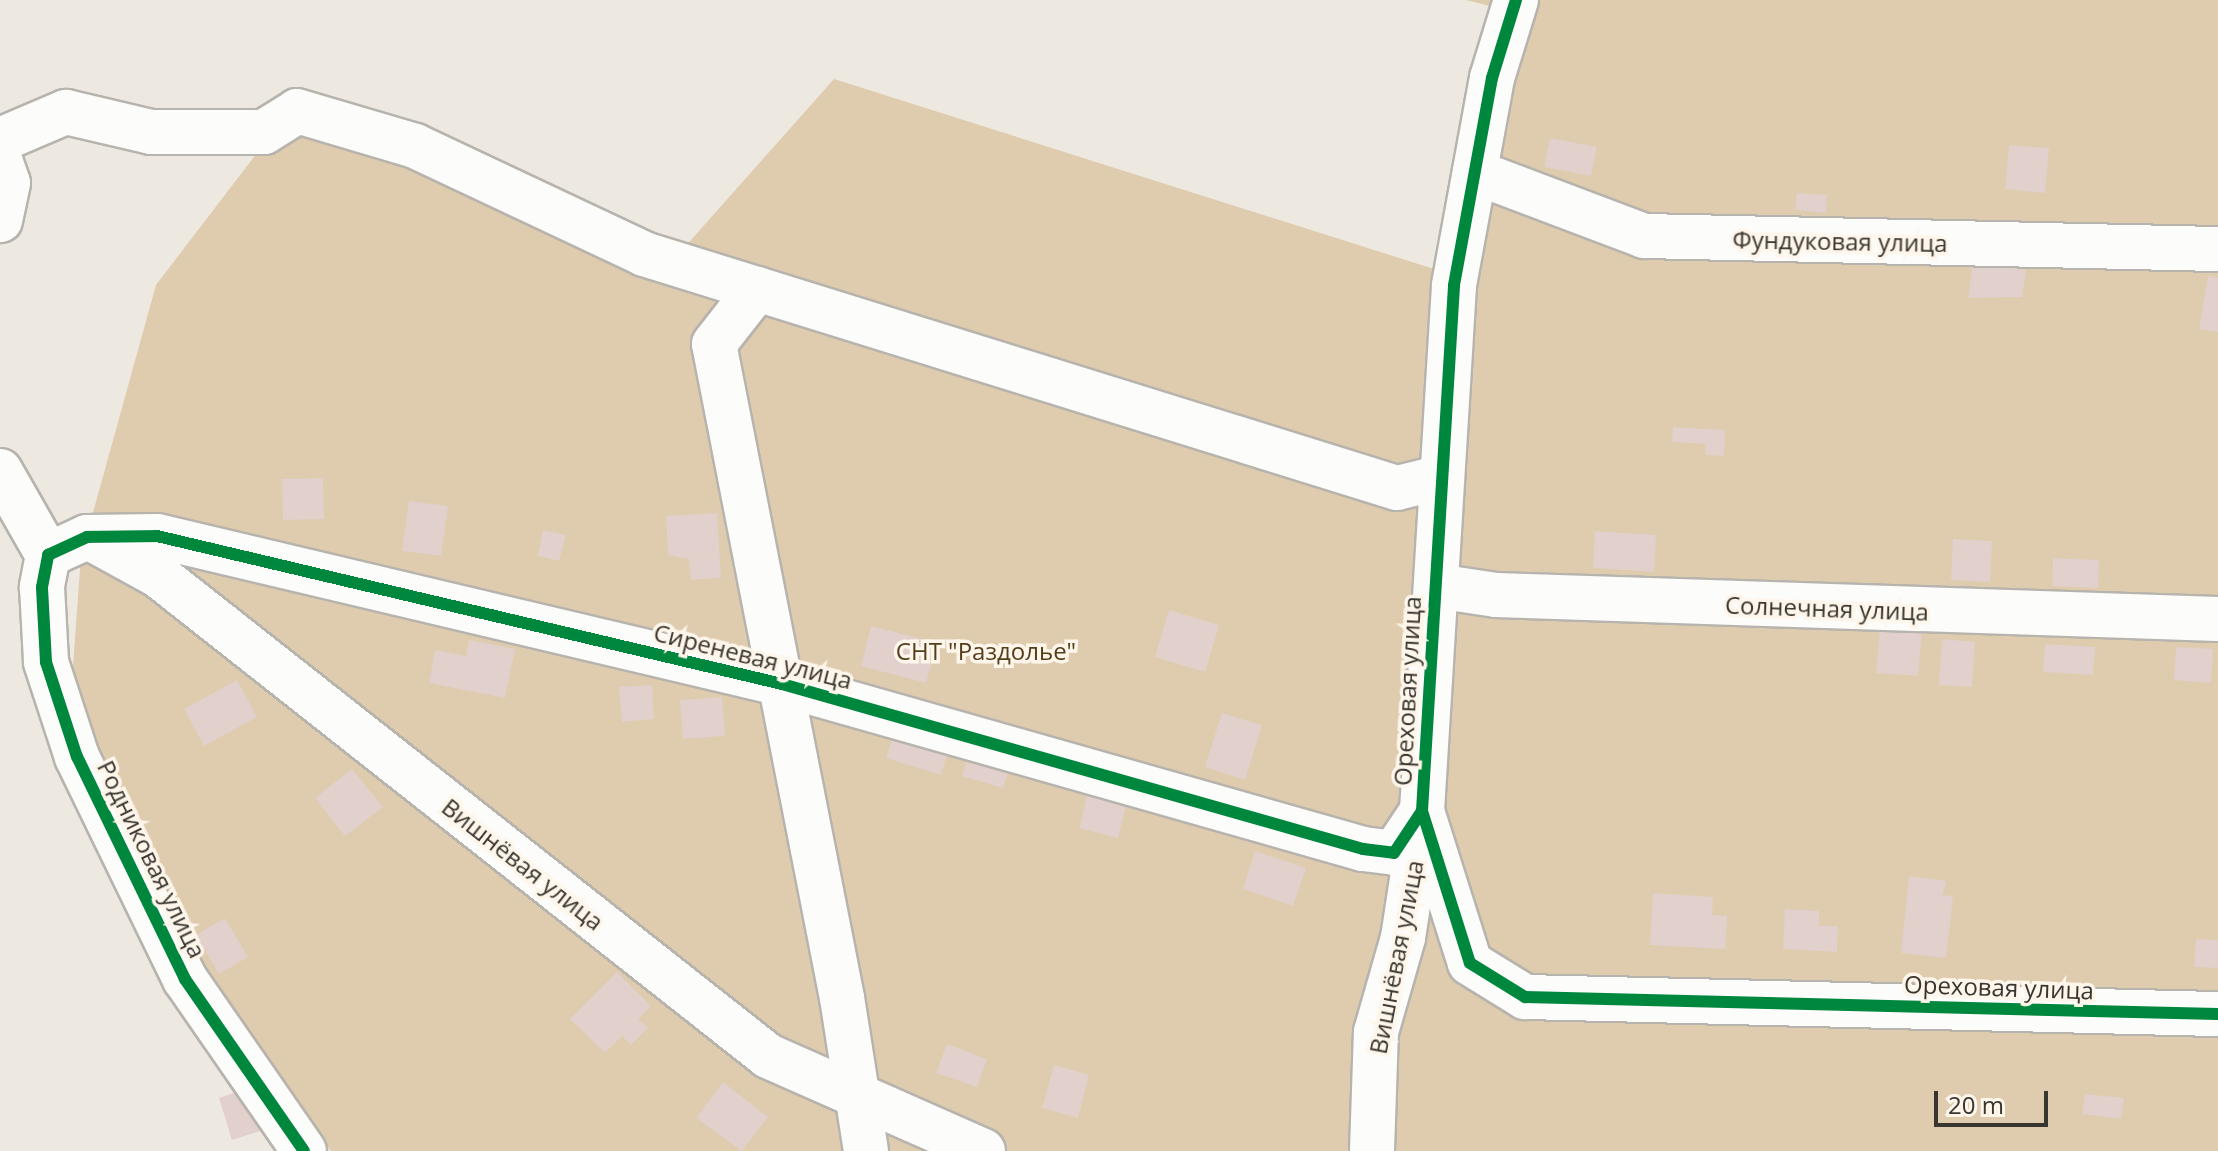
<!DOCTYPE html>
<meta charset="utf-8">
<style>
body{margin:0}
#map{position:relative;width:2218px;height:1151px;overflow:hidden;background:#ede8e0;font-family:"Open Sans",sans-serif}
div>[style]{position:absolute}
.green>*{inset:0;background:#dfcbae}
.building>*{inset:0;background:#e1d0cb}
.roads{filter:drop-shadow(2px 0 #b7b3ad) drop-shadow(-2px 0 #b7b3ad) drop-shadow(0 2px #b7b3ad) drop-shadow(0 -2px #b7b3ad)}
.minor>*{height:44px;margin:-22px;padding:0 22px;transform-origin:22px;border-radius:22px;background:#fcfcfa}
.cycleway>*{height:12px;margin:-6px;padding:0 6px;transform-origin:6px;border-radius:6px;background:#00873e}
span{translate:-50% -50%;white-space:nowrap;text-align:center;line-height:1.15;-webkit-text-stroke:7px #fef6eb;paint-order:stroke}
.street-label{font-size:24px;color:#393631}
.park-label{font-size:24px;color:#543e1b}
.scale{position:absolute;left:1934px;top:1091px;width:114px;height:36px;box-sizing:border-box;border:4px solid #393631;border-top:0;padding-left:10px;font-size:24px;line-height:28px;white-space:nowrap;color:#393631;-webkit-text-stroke:6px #fef6eb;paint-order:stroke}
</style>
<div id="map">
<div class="green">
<div style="clip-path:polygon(1466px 0,2218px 0,2218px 1151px,331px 1151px,206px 976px,110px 781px,72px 680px,81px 556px,156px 285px,296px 102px,683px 249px,834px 79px,1434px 269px,1494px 7px)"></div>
</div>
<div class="building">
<div style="clip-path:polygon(1550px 138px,1597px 147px,1591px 176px,1544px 167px)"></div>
<div style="clip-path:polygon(2009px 145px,2049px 148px,2045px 193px,2005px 189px)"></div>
<div style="clip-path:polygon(1797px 193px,1827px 195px,1826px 213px,1795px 210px)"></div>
<div style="clip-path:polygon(1973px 262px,2026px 270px,2022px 297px,1968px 298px)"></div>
<div style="clip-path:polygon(2208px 276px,2218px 278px,2218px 332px,2199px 329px)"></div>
<div style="clip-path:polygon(1673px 427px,1725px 430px,1724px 456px,1705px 455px,1706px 444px,1672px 442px)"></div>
<div style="clip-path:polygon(323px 478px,324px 519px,283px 520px,282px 479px)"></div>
<div style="clip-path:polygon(409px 501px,448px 506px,441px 556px,402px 551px)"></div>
<div style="clip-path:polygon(717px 513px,721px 578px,691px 580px,689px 559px,668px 555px,666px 516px)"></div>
<div style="clip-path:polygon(543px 530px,566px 535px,559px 561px,538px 556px)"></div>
<div style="clip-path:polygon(1595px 531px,1656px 535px,1654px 572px,1593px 568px)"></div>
<div style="clip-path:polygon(1953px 539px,1992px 541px,1990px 582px,1951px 580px)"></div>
<div style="clip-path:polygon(2053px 558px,2099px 560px,2098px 588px,2052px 586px)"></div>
<div style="clip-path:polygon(1169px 610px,1219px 625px,1205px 672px,1155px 657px)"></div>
<div style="clip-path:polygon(871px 626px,937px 643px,926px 683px,861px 666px)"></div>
<div style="clip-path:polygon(1880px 628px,1922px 632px,1918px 676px,1876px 673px)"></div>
<div style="clip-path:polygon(1942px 639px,1975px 642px,1972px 687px,1939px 685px)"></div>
<div style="clip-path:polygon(469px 640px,515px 649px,505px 698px,429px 683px,435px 650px,466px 656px)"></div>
<div style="clip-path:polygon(2045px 644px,2095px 647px,2093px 675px,2043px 672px)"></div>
<div style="clip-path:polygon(2176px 647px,2213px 649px,2211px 683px,2174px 680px)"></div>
<div style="clip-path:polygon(237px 680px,257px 717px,204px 746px,184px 709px)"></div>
<div style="clip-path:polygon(652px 685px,654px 719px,622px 722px,619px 687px)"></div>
<div style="clip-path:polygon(722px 697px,725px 736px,683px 739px,680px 700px)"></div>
<div style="clip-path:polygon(1222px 713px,1262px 725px,1245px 780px,1205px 767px)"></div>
<div style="clip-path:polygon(895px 728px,950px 744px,941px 775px,886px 758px)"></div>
<div style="clip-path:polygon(969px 753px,1010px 766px,1003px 788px,962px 776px)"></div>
<div style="clip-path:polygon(352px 769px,383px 807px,345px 836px,315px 798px)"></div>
<div style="clip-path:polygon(1087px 796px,1126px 806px,1118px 838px,1079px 828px)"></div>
<div style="clip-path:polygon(1255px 851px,1306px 868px,1293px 906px,1243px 889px)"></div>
<div style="clip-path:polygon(1909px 876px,1947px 881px,1942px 895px,1953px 896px,1946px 958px,1901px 953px)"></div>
<div style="clip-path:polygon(1653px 893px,1713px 897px,1712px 915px,1727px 916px,1725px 949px,1650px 945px)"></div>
<div style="clip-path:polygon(1785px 909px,1819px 911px,1819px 926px,1838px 926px,1837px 952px,1783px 949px)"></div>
<div style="clip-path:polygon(225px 918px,248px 957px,219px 974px,196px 935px)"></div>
<div style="clip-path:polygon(2196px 939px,2218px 940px,2218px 968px,2194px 967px)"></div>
<div style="clip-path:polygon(617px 972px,651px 1006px,638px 1019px,648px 1028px,631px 1045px,622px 1036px,605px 1053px,570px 1019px)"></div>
<div style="clip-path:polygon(947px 1044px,987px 1059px,977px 1087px,936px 1073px)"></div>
<div style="clip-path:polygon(1054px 1065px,1089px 1075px,1078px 1118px,1042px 1108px)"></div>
<div style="clip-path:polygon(723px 1082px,768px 1117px,742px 1151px,696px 1118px)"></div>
<div style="clip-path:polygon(249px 1088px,263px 1130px,232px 1140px,219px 1098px)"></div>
<div style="clip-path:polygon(2085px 1094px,2124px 1098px,2121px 1119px,2082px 1114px)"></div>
</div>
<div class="roads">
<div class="minor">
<div style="left:1516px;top:0;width:82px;rotate:107.1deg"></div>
<div style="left:1492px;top:78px;width:211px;rotate:100.4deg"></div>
<div style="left:1454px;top:286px;width:526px;rotate:93.49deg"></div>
<div style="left:1422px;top:811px;width:159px;rotate:72.5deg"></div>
<div style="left:1470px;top:963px;width:65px;rotate:31.7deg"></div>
<div style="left:1525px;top:997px;width:693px;rotate:1.41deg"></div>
<div style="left:0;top:140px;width:72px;rotate:-23deg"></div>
<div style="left:66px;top:112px;width:87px;rotate:13.2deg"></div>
<div style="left:151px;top:132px;width:113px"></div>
<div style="left:264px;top:132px;width:39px;rotate:-32deg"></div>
<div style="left:297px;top:111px;width:123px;rotate:16.5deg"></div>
<div style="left:415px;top:146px;width:253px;rotate:25.2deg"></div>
<div style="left:644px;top:254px;width:118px;rotate:17.2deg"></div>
<div style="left:0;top:160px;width:24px;rotate:71deg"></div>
<div style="left:8px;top:183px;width:38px;rotate:102deg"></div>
<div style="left:1475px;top:172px;width:181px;rotate:20.7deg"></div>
<div style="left:1644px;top:236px;width:574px;rotate:1.3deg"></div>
<div style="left:0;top:471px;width:97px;rotate:60.3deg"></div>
<div style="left:90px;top:538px;width:79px;rotate:28.8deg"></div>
<div style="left:159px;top:576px;width:775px;rotate:38.24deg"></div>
<div style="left:768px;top:1056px;width:235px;rotate:23.8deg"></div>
<div style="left:48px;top:555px;width:43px;rotate:-24.8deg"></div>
<div style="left:87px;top:537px;width:70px;rotate:-0.8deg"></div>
<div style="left:157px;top:536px;width:642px;rotate:13.32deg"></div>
<div style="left:782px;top:684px;width:604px;rotate:15.85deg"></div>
<div style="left:1363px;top:849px;width:31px;rotate:7deg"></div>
<div style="left:1394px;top:853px;width:50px;rotate:-56.3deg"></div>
<div style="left:48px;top:555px;width:33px;rotate:101deg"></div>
<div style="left:42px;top:587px;width:75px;rotate:86.9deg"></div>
<div style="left:46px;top:662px;width:100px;rotate:71.9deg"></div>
<div style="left:77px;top:757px;width:247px;rotate:64.1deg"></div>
<div style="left:185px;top:979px;width:209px;rotate:55.3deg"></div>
<div style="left:1436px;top:586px;width:61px;rotate:8.5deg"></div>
<div style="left:1496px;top:595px;width:722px;rotate:1.9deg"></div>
<div style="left:866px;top:1151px;width:155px;rotate:-98.9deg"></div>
<div style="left:842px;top:998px;width:666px;rotate:-101.07deg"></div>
<div style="left:714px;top:344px;width:70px;rotate:-52deg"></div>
<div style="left:757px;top:289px;width:670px;rotate:17.27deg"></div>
<div style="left:1397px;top:488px;width:46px;rotate:-13.7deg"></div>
<div style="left:1372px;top:1151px;width:119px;rotate:-88.1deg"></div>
<div style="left:1376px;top:1032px;width:98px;rotate:-74deg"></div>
<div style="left:1403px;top:938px;width:118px;rotate:-81.3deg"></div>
</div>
</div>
<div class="cycleway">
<div style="left:1516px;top:0;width:82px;rotate:107.1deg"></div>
<div style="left:1492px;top:78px;width:211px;rotate:100.4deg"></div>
<div style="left:1454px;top:286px;width:526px;rotate:93.49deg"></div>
<div style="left:1422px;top:811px;width:159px;rotate:72.5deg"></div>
<div style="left:1470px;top:963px;width:65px;rotate:31.7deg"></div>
<div style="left:1525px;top:997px;width:693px;rotate:1.41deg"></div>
<div style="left:304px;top:1151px;width:209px;rotate:-124.7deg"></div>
<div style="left:185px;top:979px;width:247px;rotate:-115.9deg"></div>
<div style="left:77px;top:757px;width:100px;rotate:-108.1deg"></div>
<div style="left:46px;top:662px;width:75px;rotate:-93.1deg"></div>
<div style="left:42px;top:587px;width:33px;rotate:-79deg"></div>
<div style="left:48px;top:555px;width:43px;rotate:-24.8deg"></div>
<div style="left:87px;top:537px;width:70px;rotate:-0.8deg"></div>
<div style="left:157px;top:536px;width:642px;rotate:13.32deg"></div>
<div style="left:782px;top:684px;width:604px;rotate:15.85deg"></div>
<div style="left:1363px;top:849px;width:31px;rotate:7deg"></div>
<div style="left:1394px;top:853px;width:50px;rotate:-56.3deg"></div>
</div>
<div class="street-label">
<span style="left:1840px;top:241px;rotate:1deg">Фундуковая улица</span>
<span style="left:1827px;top:608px;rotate:2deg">Солнечная улица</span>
<span style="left:753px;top:656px;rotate:14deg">Сиреневая улица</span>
<span style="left:1407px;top:691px;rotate:-87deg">Ореховая улица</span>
<span style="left:152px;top:859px;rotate:64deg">Родниковая улица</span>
<span style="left:523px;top:864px;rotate:38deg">Вишнёвая улица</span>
<span style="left:1396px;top:957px;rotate:-79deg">Вишнёвая улица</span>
<span style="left:1999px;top:987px;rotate:2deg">Ореховая улица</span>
</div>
<div class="park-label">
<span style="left:986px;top:651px">СНТ "Раздолье"</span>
</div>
<div class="scale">20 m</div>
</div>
